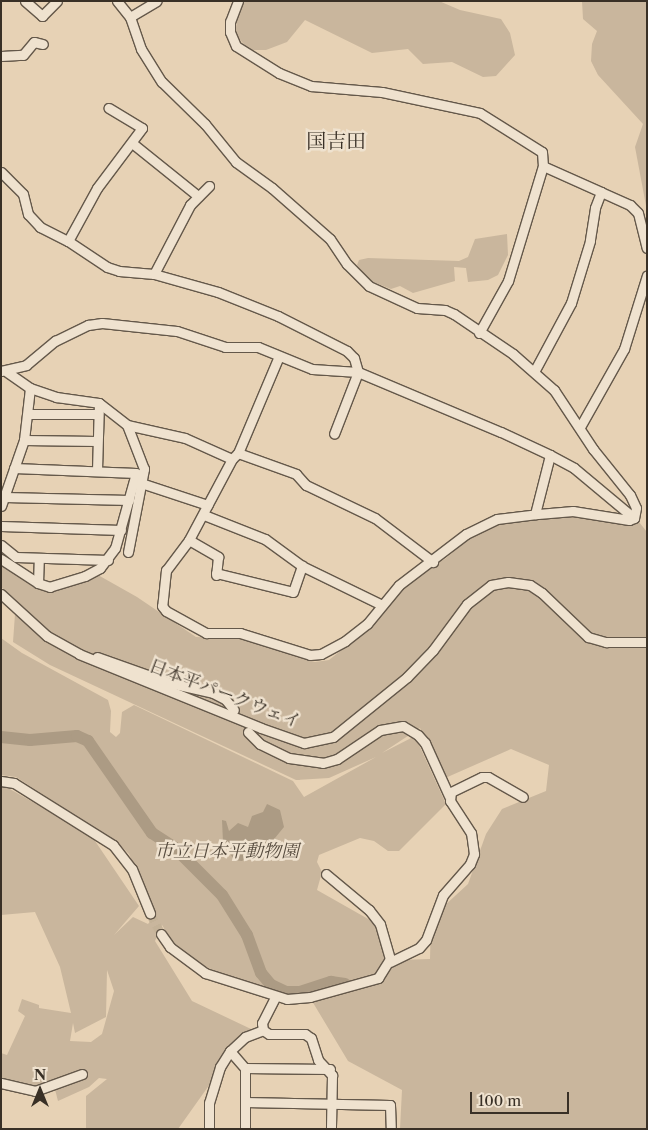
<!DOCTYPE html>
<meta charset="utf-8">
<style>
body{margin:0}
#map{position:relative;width:648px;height:1130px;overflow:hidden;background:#e7d2b5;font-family:"Libre Caslon Text","Noto Serif JP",serif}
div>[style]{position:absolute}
.green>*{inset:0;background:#c9b69d}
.water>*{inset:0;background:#ac9b84}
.river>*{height:12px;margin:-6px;padding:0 6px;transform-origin:6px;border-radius:6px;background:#ac9b84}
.minor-tunnel>*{height:9px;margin-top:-4.5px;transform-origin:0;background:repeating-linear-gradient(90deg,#c4b298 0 9px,transparent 0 13.5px)}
.roads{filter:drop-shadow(1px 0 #64584a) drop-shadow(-1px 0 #64584a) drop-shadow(0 1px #64584a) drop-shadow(0 -1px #64584a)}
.minor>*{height:9px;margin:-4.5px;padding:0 4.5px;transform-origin:4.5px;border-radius:4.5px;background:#efe2cf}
span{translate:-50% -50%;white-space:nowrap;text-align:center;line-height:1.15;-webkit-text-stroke:5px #efe2cf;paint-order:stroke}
.street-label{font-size:18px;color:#393026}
.park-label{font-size:18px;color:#564b3e;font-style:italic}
.quarter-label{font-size:20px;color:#393026}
.frame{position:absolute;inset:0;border:2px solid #393026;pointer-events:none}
.north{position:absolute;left:15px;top:1065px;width:50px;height:50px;-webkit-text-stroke:4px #efe2cf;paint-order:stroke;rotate:0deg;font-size:14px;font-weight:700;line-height:20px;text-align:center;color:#393026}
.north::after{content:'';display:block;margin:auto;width:18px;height:22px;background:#393026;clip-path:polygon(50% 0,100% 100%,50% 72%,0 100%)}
.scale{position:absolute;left:470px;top:1092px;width:99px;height:22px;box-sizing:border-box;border:2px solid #393026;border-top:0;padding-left:6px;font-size:15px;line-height:18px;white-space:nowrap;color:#393026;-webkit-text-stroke:4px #efe2cf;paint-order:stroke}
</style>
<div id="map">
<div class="green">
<div style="clip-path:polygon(244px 1px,439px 1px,460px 10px,501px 19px,510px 33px,515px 55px,496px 76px,483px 77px,452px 62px,423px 64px,408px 49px,372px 53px,305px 20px,287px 42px,266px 50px,249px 50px,235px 34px,238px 14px)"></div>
<div style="clip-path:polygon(582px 1px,647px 1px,647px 211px,635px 147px,643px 124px,598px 75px,591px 61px,592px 44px,597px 31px,583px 19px)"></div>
<div style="clip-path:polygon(507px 234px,508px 255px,498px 275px,488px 280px,468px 282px,466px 268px,454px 267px,455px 281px,413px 293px,400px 286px,391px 289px,368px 280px,357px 265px,359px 260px,368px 258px,459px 261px,468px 257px,475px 239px)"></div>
<div style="clip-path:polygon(evenodd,567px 514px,629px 524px,639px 522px,647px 532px,647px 1129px,400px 1129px,402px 1090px,348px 1061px,312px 1001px,382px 981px,398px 960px,430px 959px,431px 918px,468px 884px,486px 834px,502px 809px,546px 791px,549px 765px,511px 749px,443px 779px,420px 728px,382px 753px,415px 736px,446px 804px,399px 851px,388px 851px,374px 841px,360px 838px,319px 855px,317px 862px,322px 872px,317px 890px,377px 924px,388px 957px,374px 976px,291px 996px,226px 977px,203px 965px,175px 946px,162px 925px,155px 941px,192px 1001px,251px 1029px,226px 1050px,216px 1065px,210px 1084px,178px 1129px,86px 1129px,86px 1096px,107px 1079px,99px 1078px,89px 1087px,58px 1101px,53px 1082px,37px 1087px,1px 1079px,1px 1053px,7px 1055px,25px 1016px,18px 1011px,22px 999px,39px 1005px,39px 1008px,71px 1013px,60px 967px,35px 912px,1px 915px,1px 784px,91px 835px,139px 906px,114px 935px,133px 917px,148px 924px,156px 914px,129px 854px,119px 844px,16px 777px,1px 775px,1px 638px,22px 653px,108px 700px,111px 711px,110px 732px,116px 737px,120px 733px,122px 712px,134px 705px,293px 781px,304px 797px,376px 757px,329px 778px,296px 780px,50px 665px,13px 642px,16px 600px,1px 587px,1px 562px,48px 591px,98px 575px,137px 597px,196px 637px,241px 639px,315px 662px,329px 660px,358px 637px,416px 575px,445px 559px,472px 536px,499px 521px,567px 514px,107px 970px,114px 991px,102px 1034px,91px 1042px,70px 1041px,73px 1023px,75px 1033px,106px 1017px,107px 970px)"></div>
</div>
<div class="water">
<div style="clip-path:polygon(267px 804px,280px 810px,284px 827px,275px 838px,242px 861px,234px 860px,223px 842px,222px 820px,226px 821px,229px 831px,238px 823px,248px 827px,252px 816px,263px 812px)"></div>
</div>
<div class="river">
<div style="left:1px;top:737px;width:29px;rotate:6deg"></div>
<div style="left:30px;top:740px;width:47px;rotate:-4.9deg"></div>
<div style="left:77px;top:736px;width:12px;rotate:24deg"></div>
<div style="left:88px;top:741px;width:112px;rotate:55.2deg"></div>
<div style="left:152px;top:833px;width:27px;rotate:33deg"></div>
<div style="left:175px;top:848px;width:66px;rotate:45deg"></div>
<div style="left:222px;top:895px;width:47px;rotate:58deg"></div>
<div style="left:247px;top:935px;width:40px;rotate:69.8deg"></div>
<div style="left:261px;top:973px;width:16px;rotate:50deg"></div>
<div style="left:271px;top:985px;width:17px;rotate:25deg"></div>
<div style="left:286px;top:992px;width:14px"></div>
<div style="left:300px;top:992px;width:33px;rotate:-18deg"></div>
<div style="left:331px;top:982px;width:14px;rotate:8deg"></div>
</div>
<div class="minor-tunnel">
<div style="left:150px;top:913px;width:24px;rotate:62deg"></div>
</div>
<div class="roads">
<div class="minor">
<div style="left:25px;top:1px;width:23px;rotate:41deg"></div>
<div style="left:42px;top:16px;width:21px;rotate:-45deg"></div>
<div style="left:117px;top:1px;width:21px;rotate:51deg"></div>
<div style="left:130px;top:17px;width:34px;rotate:71deg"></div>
<div style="left:141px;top:49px;width:39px;rotate:58deg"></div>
<div style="left:162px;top:82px;width:60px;rotate:44.3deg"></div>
<div style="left:205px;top:124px;width:49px;rotate:50.8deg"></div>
<div style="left:236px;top:162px;width:44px;rotate:35.8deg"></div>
<div style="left:272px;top:188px;width:77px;rotate:41.3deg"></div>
<div style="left:330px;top:239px;width:30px;rotate:56deg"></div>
<div style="left:347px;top:264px;width:31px;rotate:45deg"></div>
<div style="left:369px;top:286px;width:53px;rotate:24.6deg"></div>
<div style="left:417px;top:308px;width:28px;rotate:4deg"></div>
<div style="left:445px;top:310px;width:10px;rotate:24deg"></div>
<div style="left:454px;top:314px;width:71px;rotate:34.1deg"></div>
<div style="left:513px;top:354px;width:55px;rotate:41.3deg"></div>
<div style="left:554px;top:390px;width:71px;rotate:56.5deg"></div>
<div style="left:593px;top:449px;width:59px;rotate:51.2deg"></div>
<div style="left:630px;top:495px;width:14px;rotate:65deg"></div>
<div style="left:636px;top:508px;width:10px;rotate:101deg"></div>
<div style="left:238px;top:1px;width:22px;rotate:111deg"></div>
<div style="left:230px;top:22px;width:10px;rotate:90deg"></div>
<div style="left:230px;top:32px;width:15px;rotate:67deg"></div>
<div style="left:236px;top:46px;width:51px;rotate:32.1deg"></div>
<div style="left:279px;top:73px;width:35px;rotate:22deg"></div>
<div style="left:311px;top:86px;width:71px;rotate:4.8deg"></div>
<div style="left:382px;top:92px;width:100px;rotate:12.1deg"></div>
<div style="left:480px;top:113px;width:73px;rotate:32.2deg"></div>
<div style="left:542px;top:152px;width:14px;rotate:86deg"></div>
<div style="left:543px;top:166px;width:64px;rotate:24.1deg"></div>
<div style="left:601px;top:192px;width:17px;rotate:111deg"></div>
<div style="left:595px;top:208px;width:33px;rotate:99deg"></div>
<div style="left:590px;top:241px;width:65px;rotate:107deg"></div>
<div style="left:571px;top:303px;width:78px;rotate:118.2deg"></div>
<div style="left:130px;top:17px;width:31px;rotate:-31deg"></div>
<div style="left:1px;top:56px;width:22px;rotate:-3deg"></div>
<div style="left:23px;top:55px;width:17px;rotate:-50deg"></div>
<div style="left:34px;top:42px;width:9px;rotate:13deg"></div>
<div style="left:132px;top:143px;width:85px;rotate:38.8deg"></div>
<div style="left:1px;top:172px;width:31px;rotate:45deg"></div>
<div style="left:23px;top:194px;width:21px;rotate:76deg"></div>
<div style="left:28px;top:214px;width:18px;rotate:47deg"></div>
<div style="left:40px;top:227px;width:31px;rotate:27deg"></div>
<div style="left:68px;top:241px;width:47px;rotate:33.7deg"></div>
<div style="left:107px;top:267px;width:13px;rotate:18deg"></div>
<div style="left:119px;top:271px;width:35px;rotate:5deg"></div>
<div style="left:154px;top:274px;width:66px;rotate:15.7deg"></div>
<div style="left:218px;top:292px;width:65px;rotate:21.8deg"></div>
<div style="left:278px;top:316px;width:77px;rotate:26.9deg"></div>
<div style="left:347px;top:351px;width:10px;rotate:45deg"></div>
<div style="left:354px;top:358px;width:15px;rotate:74deg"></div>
<div style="left:358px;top:372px;width:66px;rotate:111.2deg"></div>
<div style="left:601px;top:192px;width:32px;rotate:24deg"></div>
<div style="left:630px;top:205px;width:11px;rotate:45deg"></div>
<div style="left:638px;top:213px;width:36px;rotate:76deg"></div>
<div style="left:68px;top:241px;width:60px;rotate:-61.3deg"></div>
<div style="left:97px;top:188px;width:75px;rotate:-53.1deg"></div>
<div style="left:142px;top:128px;width:39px;rotate:-149deg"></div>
<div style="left:154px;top:274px;width:78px;rotate:-62.4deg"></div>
<div style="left:190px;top:205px;width:27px;rotate:-45deg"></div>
<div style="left:479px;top:333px;width:60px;rotate:-60.9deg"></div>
<div style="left:508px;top:281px;width:120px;rotate:-73.1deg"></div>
<div style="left:279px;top:356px;width:105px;rotate:112.9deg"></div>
<div style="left:238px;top:453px;width:8px;rotate:135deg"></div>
<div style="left:232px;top:459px;width:92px;rotate:118deg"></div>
<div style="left:189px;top:540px;width:38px;rotate:127deg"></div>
<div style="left:166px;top:570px;width:36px;rotate:96deg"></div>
<div style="left:162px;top:606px;width:6px;rotate:51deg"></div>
<div style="left:166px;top:611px;width:46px;rotate:28.8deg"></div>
<div style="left:206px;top:633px;width:34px"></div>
<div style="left:240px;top:633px;width:73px;rotate:17.4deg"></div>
<div style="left:310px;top:655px;width:11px;rotate:-5deg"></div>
<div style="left:321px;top:654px;width:27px;rotate:-28deg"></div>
<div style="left:345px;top:641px;width:28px;rotate:-38deg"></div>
<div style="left:367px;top:624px;width:50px;rotate:-50.6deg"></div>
<div style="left:399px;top:585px;width:84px;rotate:-37.3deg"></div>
<div style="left:466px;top:534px;width:34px;rotate:-26deg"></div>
<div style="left:497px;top:519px;width:38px;rotate:-7deg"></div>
<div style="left:1px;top:371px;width:26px;rotate:-13deg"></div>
<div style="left:26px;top:365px;width:38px;rotate:-40deg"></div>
<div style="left:55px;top:341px;width:37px;rotate:-26deg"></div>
<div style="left:88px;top:325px;width:14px;rotate:-8deg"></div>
<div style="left:102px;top:323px;width:75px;rotate:6.1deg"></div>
<div style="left:177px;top:331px;width:51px;rotate:18.4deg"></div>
<div style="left:225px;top:347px;width:33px"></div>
<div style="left:258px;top:347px;width:58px;rotate:22.2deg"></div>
<div style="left:312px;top:369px;width:46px;rotate:3.7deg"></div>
<div style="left:358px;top:372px;width:155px;rotate:22.8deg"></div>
<div style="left:501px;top:432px;width:54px;rotate:25.1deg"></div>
<div style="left:550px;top:455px;width:27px;rotate:28deg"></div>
<div style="left:574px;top:468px;width:78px;rotate:39.8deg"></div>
<div style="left:634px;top:518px;width:5px;rotate:158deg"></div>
<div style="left:629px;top:520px;width:57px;rotate:-170.9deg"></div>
<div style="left:573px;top:511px;width:38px;rotate:175deg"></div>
<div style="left:535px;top:514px;width:61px;rotate:-75.7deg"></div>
<div style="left:7px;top:372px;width:28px;rotate:35deg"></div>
<div style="left:99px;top:403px;width:36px;rotate:38deg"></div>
<div style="left:28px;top:414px;width:70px"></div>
<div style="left:580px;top:427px;width:90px;rotate:-60.6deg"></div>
<div style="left:624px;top:349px;width:77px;rotate:-72.7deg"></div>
<div style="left:24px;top:440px;width:73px;rotate:0.8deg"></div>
<div style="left:238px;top:453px;width:62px;rotate:19.9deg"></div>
<div style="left:296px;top:474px;width:15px;rotate:48deg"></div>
<div style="left:306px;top:485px;width:76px;rotate:25.6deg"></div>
<div style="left:375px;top:518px;width:73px;rotate:37.2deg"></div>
<div style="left:14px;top:468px;width:122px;rotate:2.3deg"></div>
<div style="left:136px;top:473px;width:78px;rotate:105.6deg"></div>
<div style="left:115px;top:548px;width:25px;rotate:127deg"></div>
<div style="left:100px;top:568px;width:17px;rotate:152deg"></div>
<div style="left:85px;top:576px;width:37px;rotate:163deg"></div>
<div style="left:50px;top:587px;width:13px;rotate:-162deg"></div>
<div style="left:38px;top:583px;width:25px;rotate:-88deg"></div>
<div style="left:144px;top:484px;width:67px;rotate:18.2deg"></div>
<div style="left:5px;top:497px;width:124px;rotate:1.4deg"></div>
<div style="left:1px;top:506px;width:70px;rotate:-70.8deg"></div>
<div style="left:24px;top:440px;width:52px;rotate:-83.4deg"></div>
<div style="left:30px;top:388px;width:28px;rotate:19deg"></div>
<div style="left:56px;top:397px;width:43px;rotate:7.9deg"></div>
<div style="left:99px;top:403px;width:67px;rotate:91.7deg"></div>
<div style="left:204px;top:515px;width:66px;rotate:21.5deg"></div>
<div style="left:265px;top:539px;width:46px;rotate:36.1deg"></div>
<div style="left:302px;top:566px;width:87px;rotate:26deg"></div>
<div style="left:1px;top:526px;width:120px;rotate:1.9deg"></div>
<div style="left:189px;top:540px;width:34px;rotate:30deg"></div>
<div style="left:218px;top:557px;width:18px;rotate:96deg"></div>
<div style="left:1px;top:545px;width:19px;rotate:39deg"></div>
<div style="left:16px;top:557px;width:92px;rotate:1.9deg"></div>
<div style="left:128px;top:552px;width:85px;rotate:-79.1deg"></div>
<div style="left:144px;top:469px;width:47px;rotate:-111.1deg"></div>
<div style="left:127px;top:425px;width:59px;rotate:12.6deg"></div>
<div style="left:185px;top:438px;width:51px;rotate:24.1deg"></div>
<div style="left:1px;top:559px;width:44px;rotate:33deg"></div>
<div style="left:216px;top:573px;width:79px;rotate:13.9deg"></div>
<div style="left:293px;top:592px;width:28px;rotate:-71deg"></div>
<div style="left:1px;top:594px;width:62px;rotate:42.4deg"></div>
<div style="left:47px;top:636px;width:37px;rotate:29deg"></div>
<div style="left:79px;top:654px;width:196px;rotate:22.1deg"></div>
<div style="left:261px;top:728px;width:46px;rotate:19.2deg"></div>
<div style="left:304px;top:743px;width:30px;rotate:-12deg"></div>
<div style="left:333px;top:737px;width:95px;rotate:-39deg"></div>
<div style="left:407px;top:677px;width:37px;rotate:-46deg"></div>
<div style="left:433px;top:650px;width:57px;rotate:-53.5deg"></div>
<div style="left:467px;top:604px;width:31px;rotate:-38deg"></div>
<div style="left:491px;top:585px;width:17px;rotate:-10deg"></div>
<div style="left:508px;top:582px;width:22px;rotate:8deg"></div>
<div style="left:530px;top:585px;width:14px;rotate:34deg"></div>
<div style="left:542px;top:593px;width:64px;rotate:43.7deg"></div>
<div style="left:588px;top:637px;width:19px;rotate:16deg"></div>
<div style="left:606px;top:642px;width:41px"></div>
<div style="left:97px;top:657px;width:77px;rotate:19.6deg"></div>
<div style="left:170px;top:683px;width:44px;rotate:13.1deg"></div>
<div style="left:213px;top:693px;width:13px;rotate:27deg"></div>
<div style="left:225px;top:699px;width:14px;rotate:51deg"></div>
<div style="left:248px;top:732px;width:17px;rotate:45deg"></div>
<div style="left:260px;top:744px;width:32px;rotate:26deg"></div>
<div style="left:289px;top:758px;width:34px;rotate:8deg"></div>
<div style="left:323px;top:763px;width:15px;rotate:-16deg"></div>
<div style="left:337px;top:759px;width:52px;rotate:-34deg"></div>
<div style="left:380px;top:730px;width:23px;rotate:-10deg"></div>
<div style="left:403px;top:726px;width:17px;rotate:31deg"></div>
<div style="left:418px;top:735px;width:11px;rotate:49deg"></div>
<div style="left:425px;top:743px;width:58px;rotate:65.6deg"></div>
<div style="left:1px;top:781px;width:13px;rotate:9deg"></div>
<div style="left:14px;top:783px;width:117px;rotate:32.1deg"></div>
<div style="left:113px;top:845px;width:31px;rotate:52deg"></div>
<div style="left:132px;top:869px;width:48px;rotate:67.8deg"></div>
<div style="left:161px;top:934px;width:16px;rotate:55deg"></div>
<div style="left:170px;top:947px;width:44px;rotate:36.6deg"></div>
<div style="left:205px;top:973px;width:86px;rotate:17.6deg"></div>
<div style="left:287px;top:999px;width:23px;rotate:-5deg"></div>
<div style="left:310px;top:997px;width:71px;rotate:-15.6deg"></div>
<div style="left:378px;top:978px;width:22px;rotate:-58deg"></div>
<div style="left:390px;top:959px;width:36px;rotate:-106deg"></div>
<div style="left:380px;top:924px;width:18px;rotate:-128deg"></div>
<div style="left:369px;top:910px;width:56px;rotate:-140.1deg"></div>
<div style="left:390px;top:962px;width:32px;rotate:-26deg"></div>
<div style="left:419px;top:948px;width:11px;rotate:-49deg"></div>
<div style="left:426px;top:940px;width:48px;rotate:-69.3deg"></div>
<div style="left:443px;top:895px;width:41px;rotate:-48.9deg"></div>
<div style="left:470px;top:864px;width:11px;rotate:-68deg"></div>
<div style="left:474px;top:854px;width:21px;rotate:-98deg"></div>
<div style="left:471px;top:833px;width:38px;rotate:-123deg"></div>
<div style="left:450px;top:801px;width:9px;rotate:-84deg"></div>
<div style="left:451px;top:792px;width:34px;rotate:-26deg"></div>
<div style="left:482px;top:777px;width:6px"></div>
<div style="left:488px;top:777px;width:40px;rotate:29.7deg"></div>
<div style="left:263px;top:1030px;width:7px;rotate:34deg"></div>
<div style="left:269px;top:1034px;width:36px"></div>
<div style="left:305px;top:1034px;width:7px;rotate:34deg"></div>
<div style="left:311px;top:1038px;width:23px;rotate:72deg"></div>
<div style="left:318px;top:1060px;width:21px;rotate:47deg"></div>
<div style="left:332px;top:1075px;width:54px;rotate:91.1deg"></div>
<div style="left:230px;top:1051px;width:23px;rotate:49deg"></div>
<div style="left:245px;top:1068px;width:61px;rotate:90deg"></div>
<div style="left:245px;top:1068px;width:85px;rotate:0.7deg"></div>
<div style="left:1px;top:1083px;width:35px;rotate:13deg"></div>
<div style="left:35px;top:1091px;width:50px;rotate:-19.9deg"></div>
<div style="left:245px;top:1102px;width:145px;rotate:1.2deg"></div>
<div style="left:390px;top:1105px;width:24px;rotate:88deg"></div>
<div style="left:209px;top:1129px;width:26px;rotate:-90deg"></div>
<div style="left:209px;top:1103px;width:38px;rotate:-73deg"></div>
<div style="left:220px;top:1067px;width:19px;rotate:-58deg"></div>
<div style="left:230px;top:1051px;width:21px;rotate:-43deg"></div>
<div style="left:245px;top:1037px;width:19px;rotate:-21deg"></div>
<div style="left:263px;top:1030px;width:7px;rotate:-98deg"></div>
<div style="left:262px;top:1023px;width:29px;rotate:-63deg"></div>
</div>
</div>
<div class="street-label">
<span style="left:225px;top:694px;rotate:21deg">日本平パークウェイ</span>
</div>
<div class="park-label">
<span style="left:227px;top:851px">市立日本平動物園</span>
</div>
<div class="quarter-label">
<span style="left:336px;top:141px">国吉田</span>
</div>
<div class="frame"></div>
<div class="north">N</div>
<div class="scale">100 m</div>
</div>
